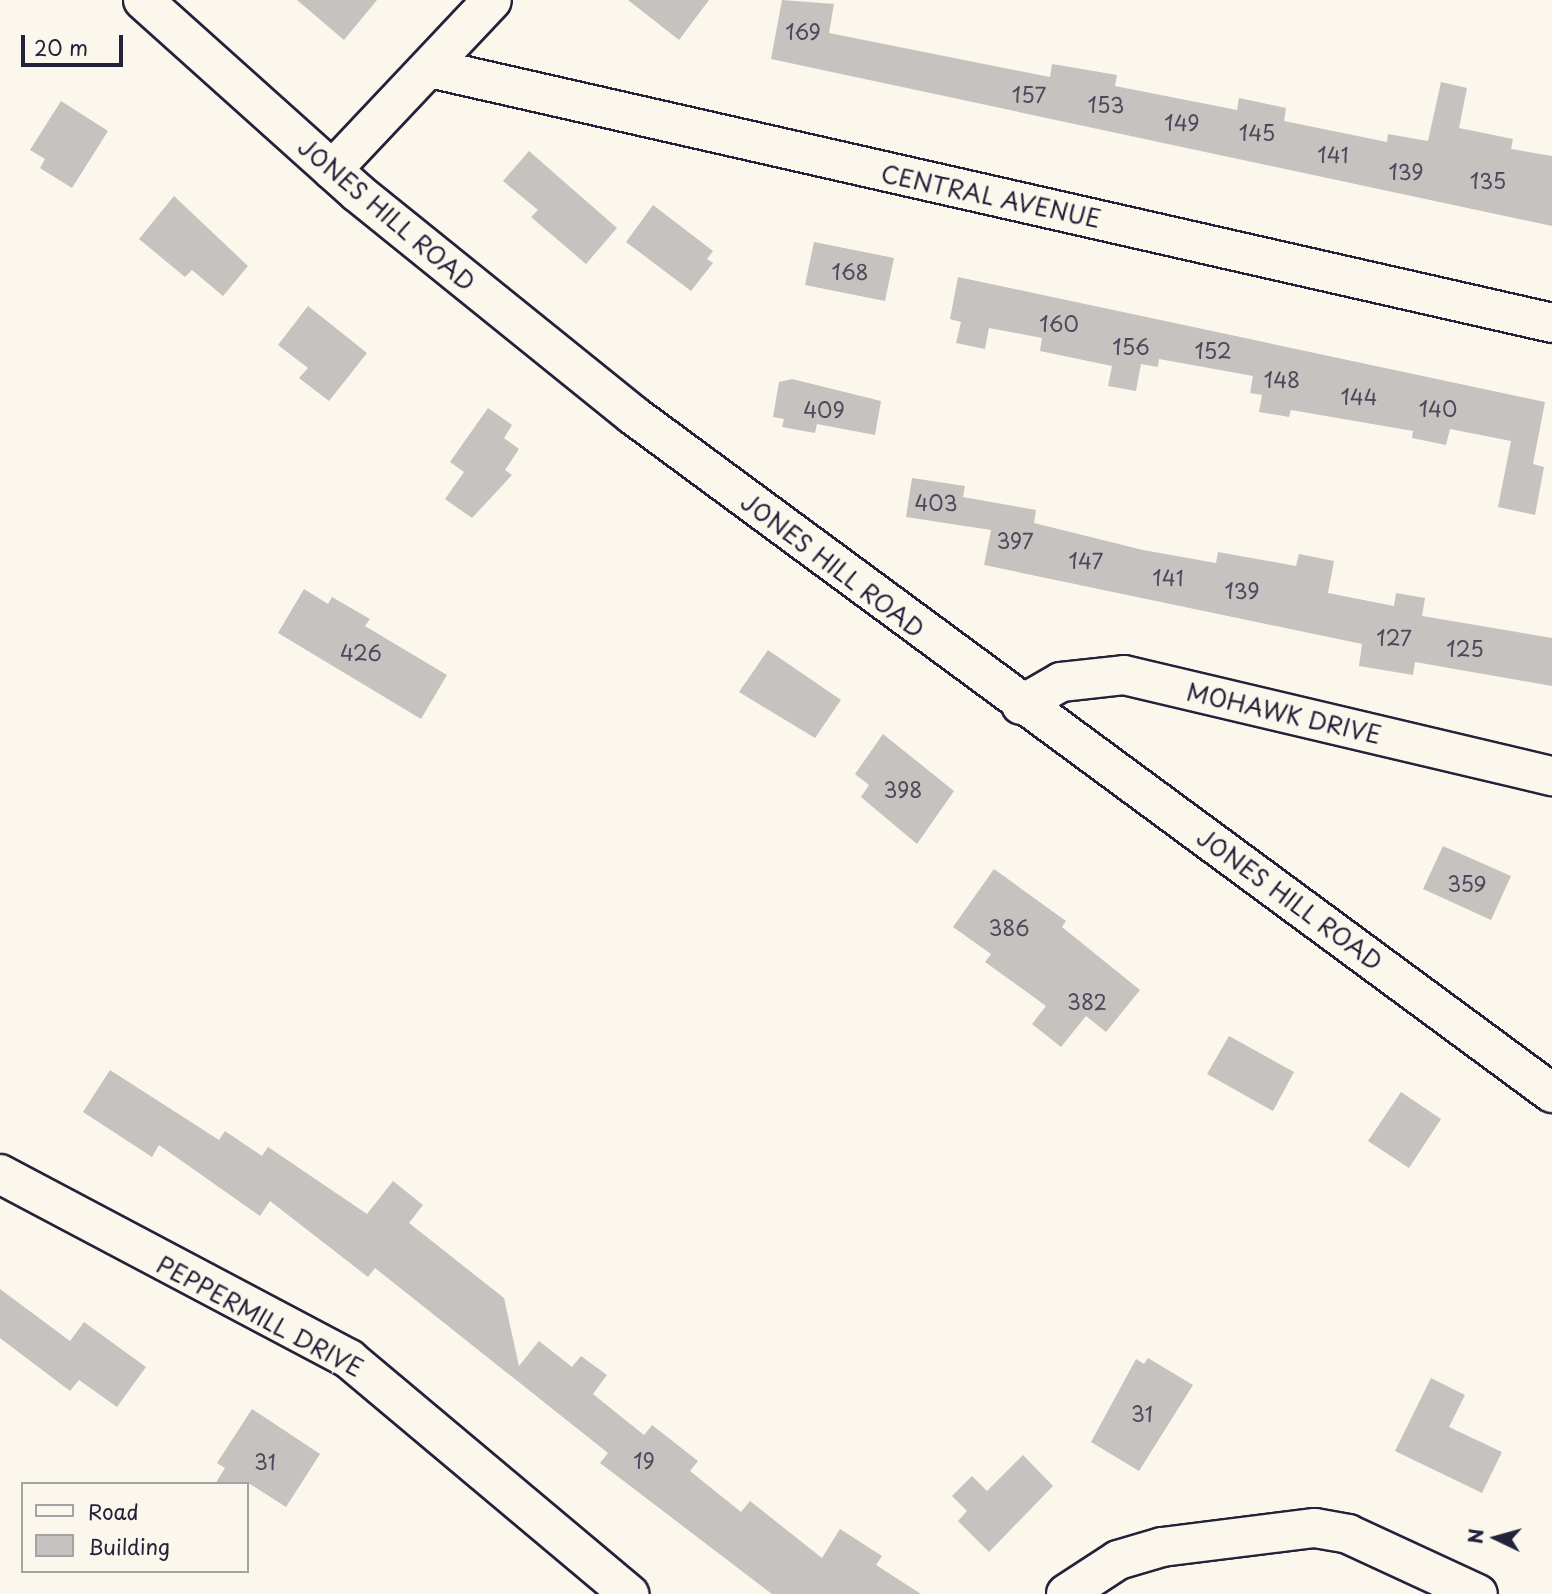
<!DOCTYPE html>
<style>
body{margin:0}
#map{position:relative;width:1552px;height:1594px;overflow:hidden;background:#fbf7ec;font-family:"Playpen Sans",sans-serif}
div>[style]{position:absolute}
.building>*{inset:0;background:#c6c2c0}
.roads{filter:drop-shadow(2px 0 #22223b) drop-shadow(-2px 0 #22223b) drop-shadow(0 2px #22223b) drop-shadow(0 -2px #22223b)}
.minor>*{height:38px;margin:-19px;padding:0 19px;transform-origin:19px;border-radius:19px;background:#fbf7ec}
.major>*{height:38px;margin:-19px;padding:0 19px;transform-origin:19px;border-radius:19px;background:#fbf7ec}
span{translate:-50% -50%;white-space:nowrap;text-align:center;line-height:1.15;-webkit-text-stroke:7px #fbf7ec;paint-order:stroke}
.number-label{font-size:21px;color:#4b4a5c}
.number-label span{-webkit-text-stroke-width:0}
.street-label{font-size:24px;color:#22223b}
.legend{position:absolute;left:21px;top:1482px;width:228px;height:91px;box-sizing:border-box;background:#fbf7ec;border:2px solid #a4a2a5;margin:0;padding:9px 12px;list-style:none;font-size:21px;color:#22223b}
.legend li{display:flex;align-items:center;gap:14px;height:35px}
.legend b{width:35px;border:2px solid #a4a2a5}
.north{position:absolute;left:1461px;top:1503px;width:70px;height:70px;-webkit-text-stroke:5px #fbf7ec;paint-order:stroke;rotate:275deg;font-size:19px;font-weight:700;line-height:28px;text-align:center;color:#22223b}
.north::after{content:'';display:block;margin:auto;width:24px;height:32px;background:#22223b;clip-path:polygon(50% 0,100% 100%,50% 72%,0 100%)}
.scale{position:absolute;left:21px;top:35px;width:102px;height:32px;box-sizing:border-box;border:4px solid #22223b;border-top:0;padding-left:9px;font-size:21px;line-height:24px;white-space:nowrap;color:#22223b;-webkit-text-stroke:5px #fbf7ec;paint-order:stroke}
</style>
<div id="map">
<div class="building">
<div style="clip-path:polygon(297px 0,377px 0,344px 40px)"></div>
<div style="clip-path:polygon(628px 0,709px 0,679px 40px)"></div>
<div style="clip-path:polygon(782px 0,834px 4px,829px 33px,1050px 77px,1052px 64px,1117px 75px,1115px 86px,1237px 110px,1239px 98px,1286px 108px,1284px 121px,1387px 142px,1388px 134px,1428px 141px,1441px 82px,1467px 88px,1459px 128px,1513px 139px,1511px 149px,1552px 156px,1552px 226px,771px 59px)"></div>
<div style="clip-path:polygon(61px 101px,108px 131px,72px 188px,40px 168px,45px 159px,30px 150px)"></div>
<div style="clip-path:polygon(529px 151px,617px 228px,586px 264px,531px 217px,538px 210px,503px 181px)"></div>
<div style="clip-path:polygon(174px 196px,248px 266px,223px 296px,192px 270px,185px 277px,139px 239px)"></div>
<div style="clip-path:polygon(653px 205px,713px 251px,707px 259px,713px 263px,691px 291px,626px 242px)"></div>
<div style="clip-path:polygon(814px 242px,894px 258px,885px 301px,805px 285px)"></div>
<div style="clip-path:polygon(958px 277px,1545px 402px,1533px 464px,1544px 467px,1535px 515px,1498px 507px,1511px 441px,1450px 429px,1446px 445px,1412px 438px,1413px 431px,1291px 410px,1289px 417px,1259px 412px,1262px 395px,1250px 393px,1253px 376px,1159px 359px,1158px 367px,1141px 364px,1136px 391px,1108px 386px,1112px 366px,1040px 351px,1042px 338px,989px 328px,985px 349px,956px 343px,961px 322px,950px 319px)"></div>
<div style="clip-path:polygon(308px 306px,367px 353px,329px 401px,299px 378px,308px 368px,278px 345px)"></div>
<div style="clip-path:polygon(792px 379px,881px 401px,875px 435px,817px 424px,815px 433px,782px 427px,784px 419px,773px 417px,779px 382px)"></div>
<div style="clip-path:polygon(488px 408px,512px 425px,504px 438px,519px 449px,505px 470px,512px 475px,472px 518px,445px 499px,464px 472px,450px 462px)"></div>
<div style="clip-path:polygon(912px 478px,965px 486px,963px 497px,1036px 510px,1034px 523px,1143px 550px,1216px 563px,1218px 552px,1296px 566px,1299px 554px,1334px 561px,1328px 593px,1394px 606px,1396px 593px,1425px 598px,1422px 616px,1552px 638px,1552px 686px,1415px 662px,1413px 675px,1359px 666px,1362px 644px,984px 565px,991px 530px,906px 517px)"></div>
<div style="clip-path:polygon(304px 589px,328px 604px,332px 597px,370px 619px,365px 626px,447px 675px,421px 719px,278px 633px)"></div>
<div style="clip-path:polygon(768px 650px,841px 700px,815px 738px,739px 692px)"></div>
<div style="clip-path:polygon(883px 734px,954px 791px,917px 844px,861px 797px,869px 785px,855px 774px)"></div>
<div style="clip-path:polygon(1443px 846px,1511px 876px,1491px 920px,1423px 889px)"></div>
<div style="clip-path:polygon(994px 869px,1066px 921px,1062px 927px,1140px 990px,1106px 1032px,1086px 1016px,1061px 1047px,1032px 1024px,1046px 1006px,985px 962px,991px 954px,953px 927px)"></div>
<div style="clip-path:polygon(1229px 1036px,1294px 1072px,1273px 1111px,1207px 1074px)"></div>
<div style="clip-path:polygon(110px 1070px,219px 1140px,225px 1131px,262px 1156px,268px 1147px,367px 1214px,393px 1181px,423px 1205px,409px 1223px,504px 1298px,519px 1366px,539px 1341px,572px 1367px,581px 1356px,607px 1375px,593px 1394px,644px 1435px,652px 1425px,698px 1461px,690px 1471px,741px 1512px,750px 1501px,822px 1558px,840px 1529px,882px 1556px,876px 1565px,921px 1594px,772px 1594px,600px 1463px,608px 1453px,375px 1268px,368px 1277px,270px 1201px,260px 1216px,159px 1145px,152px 1157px,83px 1112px)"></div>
<div style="clip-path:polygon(1401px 1092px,1441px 1119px,1409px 1168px,1368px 1141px)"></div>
<div style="clip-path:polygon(0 1289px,70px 1341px,84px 1322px,146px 1367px,117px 1407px,79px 1380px,70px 1391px,0 1338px)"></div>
<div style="clip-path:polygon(1148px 1358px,1193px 1385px,1139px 1471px,1091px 1442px,1136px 1359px,1144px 1364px)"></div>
<div style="clip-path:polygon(1431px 1378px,1465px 1395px,1449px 1427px,1502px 1452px,1482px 1493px,1395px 1451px)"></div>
<div style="clip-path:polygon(252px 1409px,320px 1454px,286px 1507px,250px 1484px,215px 1484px,225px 1468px,217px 1463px)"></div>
<div style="clip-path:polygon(1023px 1455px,1053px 1486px,989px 1552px,958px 1521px,967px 1511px,952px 1496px,972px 1476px,987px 1491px)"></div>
</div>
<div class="roads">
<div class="minor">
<div style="left:430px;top:68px;width:1151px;rotate:12.8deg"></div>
<div style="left:332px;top:170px;width:233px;rotate:-46.7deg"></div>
<div style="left:1021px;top:705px;width:46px;rotate:-29.9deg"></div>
<div style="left:1061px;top:682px;width:63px;rotate:-6.3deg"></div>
<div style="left:1124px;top:675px;width:440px;rotate:13.3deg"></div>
<div style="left:0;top:1174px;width:395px;rotate:27.9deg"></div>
<div style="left:349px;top:1359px;width:366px;rotate:40deg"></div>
<div style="left:1066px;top:1594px;width:62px;rotate:-33.2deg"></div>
<div style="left:1118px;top:1560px;width:46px;rotate:-16.5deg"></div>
<div style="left:1162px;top:1547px;width:154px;rotate:-7.1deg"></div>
<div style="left:1315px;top:1528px;width:34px;rotate:10deg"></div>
<div style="left:1348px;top:1534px;width:143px;rotate:24.8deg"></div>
</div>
<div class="major">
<div style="left:143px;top:0;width:289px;rotate:41.9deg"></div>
<div style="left:358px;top:193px;width:353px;rotate:38.9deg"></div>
<div style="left:633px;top:415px;width:1142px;rotate:36.42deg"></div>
</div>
</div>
<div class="number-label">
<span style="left:803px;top:31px">169</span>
<span style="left:1029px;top:94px">157</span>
<span style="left:1106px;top:104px">153</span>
<span style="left:1182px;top:122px">149</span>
<span style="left:1257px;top:132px">145</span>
<span style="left:1333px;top:154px">141</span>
<span style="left:1406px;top:171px">139</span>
<span style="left:1488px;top:180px">135</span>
<span style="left:850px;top:271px">168</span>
<span style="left:1059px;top:323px">160</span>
<span style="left:1131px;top:346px">156</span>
<span style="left:1213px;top:350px">152</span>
<span style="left:1282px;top:379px">148</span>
<span style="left:1359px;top:396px">144</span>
<span style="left:1438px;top:408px">140</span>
<span style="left:824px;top:409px">409</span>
<span style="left:936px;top:502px">403</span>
<span style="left:1015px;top:540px">397</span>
<span style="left:1086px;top:560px">147</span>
<span style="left:1168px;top:577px">141</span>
<span style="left:1242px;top:590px">139</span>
<span style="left:1394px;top:637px">127</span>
<span style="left:1465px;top:648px">125</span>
<span style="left:361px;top:652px">426</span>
<span style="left:903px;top:789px">398</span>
<span style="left:1467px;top:883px">359</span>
<span style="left:1009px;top:927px">386</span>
<span style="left:1087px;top:1001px">382</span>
<span style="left:1142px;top:1413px">31</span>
<span style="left:644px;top:1460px">19</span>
<span style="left:265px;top:1461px">31</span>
</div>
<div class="street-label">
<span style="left:991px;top:196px;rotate:12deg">CENTRAL AVENUE</span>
<span style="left:387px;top:214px;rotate:40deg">JONES HILL ROAD</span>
<span style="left:833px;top:565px;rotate:37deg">JONES HILL ROAD</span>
<span style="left:1284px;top:713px;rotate:13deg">MOHAWK DRIVE</span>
<span style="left:1290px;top:899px;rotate:36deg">JONES HILL ROAD</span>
<span style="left:260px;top:1316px;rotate:28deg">PEPPERMILL DRIVE</span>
</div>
<ul class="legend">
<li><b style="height:9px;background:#fbf7ec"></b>Road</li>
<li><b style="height:19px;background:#c6c2c0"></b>Building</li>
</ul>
<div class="north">N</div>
<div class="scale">20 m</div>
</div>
